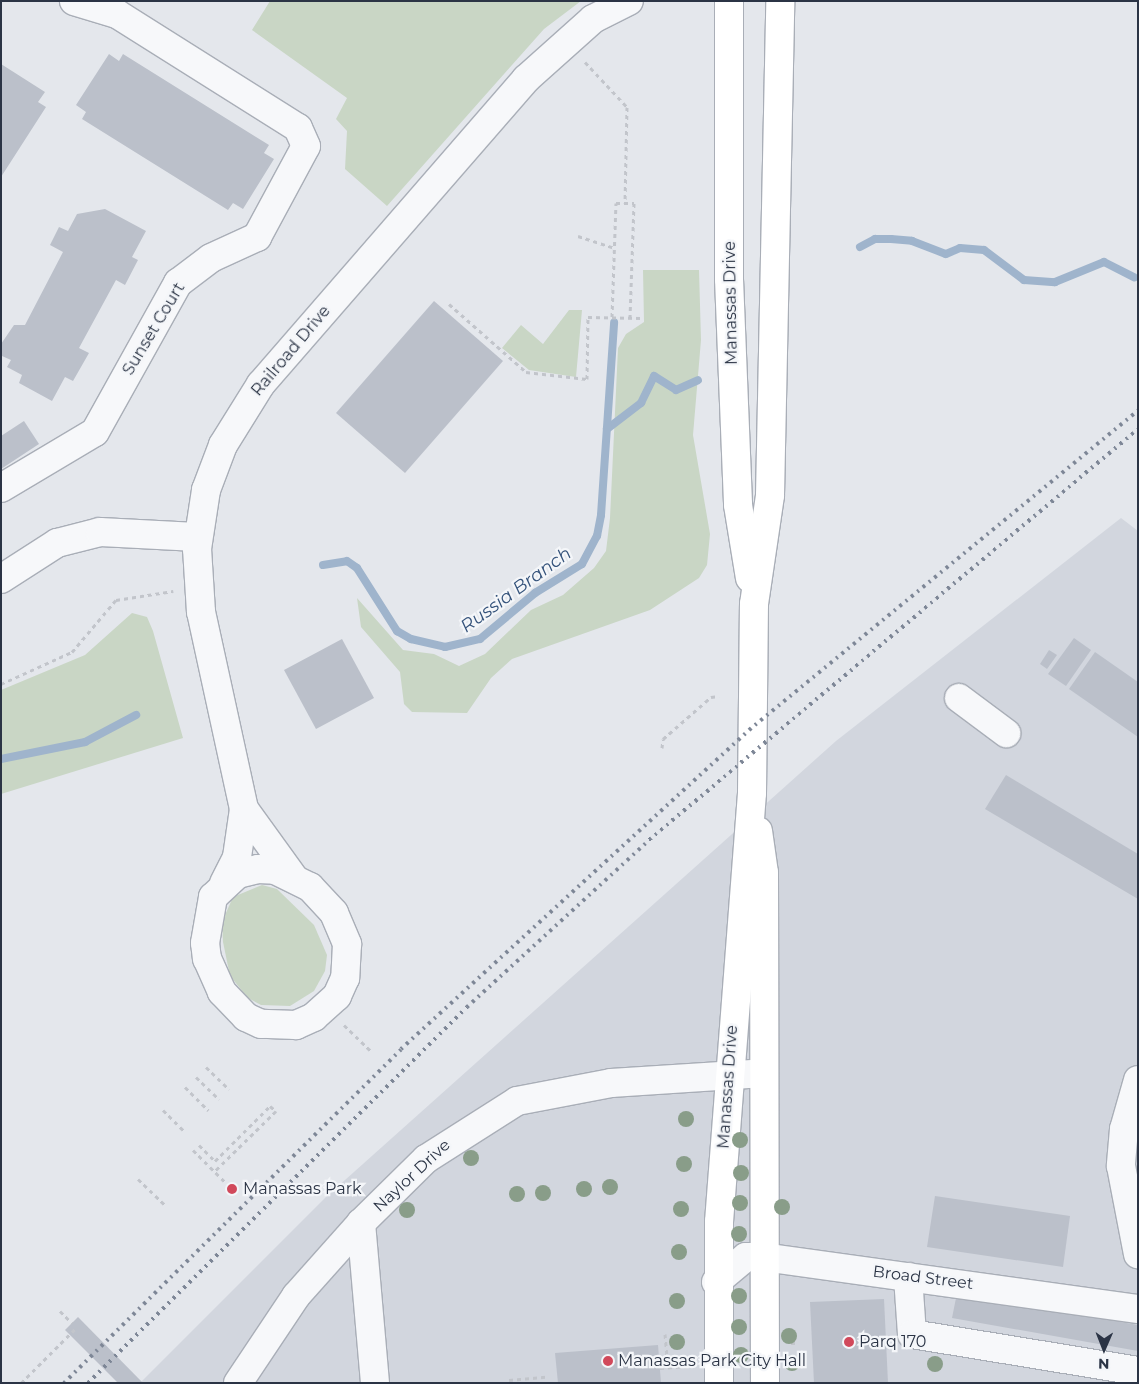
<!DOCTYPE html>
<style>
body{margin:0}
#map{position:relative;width:1139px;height:1384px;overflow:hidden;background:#e4e7ec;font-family:Montserrat,sans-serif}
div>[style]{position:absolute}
.built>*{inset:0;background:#d2d6de}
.green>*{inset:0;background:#c9d6c5}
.stream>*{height:8px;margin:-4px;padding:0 4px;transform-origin:4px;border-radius:4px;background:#9fb4cc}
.building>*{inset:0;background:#bbc0ca}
.path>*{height:3px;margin-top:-1.5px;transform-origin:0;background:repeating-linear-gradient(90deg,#c2c5cb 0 4px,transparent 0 8px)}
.roads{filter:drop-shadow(1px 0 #a9aeb7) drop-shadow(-1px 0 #a9aeb7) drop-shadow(0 1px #a9aeb7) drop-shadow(0 -1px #a9aeb7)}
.minor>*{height:28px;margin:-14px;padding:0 14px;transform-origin:14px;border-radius:14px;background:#f7f8fa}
.major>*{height:28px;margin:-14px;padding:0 14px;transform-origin:14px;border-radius:14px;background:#fff}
.rail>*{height:4px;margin-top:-2px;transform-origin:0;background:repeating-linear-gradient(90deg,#7d8696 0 2.5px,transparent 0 7.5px)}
.trees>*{width:16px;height:16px;margin:-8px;border-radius:50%;background:#899d89}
.dots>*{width:14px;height:14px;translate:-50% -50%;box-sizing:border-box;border:2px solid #f4f6f9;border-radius:50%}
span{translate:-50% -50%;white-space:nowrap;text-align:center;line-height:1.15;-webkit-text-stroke:4.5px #f4f6f9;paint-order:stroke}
.street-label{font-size:16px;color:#2b3445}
.poi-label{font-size:16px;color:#2b3445}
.left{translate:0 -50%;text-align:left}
.water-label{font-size:18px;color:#34527a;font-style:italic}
.frame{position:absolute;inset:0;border:2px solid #2b3445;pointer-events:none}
.north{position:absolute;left:1079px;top:1324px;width:50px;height:50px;-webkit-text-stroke:4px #f4f6f9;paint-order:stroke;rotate:181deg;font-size:14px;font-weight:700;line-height:20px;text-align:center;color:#2b3445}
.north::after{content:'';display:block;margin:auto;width:18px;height:22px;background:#2b3445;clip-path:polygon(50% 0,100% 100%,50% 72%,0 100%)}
</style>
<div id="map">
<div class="built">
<div style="clip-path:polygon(1121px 518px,1138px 531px,1138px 1383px,140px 1383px,326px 1197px,836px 741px)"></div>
</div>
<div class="green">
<div style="clip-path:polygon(270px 1px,581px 1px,544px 29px,387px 206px,345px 169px,347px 131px,336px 119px,347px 98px,252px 30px)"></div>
<div style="clip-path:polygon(643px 270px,699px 270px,701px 340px,693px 435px,710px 534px,707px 565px,699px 578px,650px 610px,512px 659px,491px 678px,467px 713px,412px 712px,404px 704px,400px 672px,361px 627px,357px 598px,403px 650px,434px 654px,459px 666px,485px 654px,531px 610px,563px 595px,594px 568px,606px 551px,610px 518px,618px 348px,626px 334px,644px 322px)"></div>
<div style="clip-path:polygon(569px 310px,582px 310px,576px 377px,529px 370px,502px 348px,521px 325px,543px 344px)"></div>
<div style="clip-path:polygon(132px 613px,147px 617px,153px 631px,183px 738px,1px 794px,1px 690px,85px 655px)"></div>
<div style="clip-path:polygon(262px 885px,277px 889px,314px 925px,327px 955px,325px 971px,314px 991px,290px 1006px,261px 1005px,248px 998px,230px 976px,223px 942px,222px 922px,233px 897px)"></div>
</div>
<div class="stream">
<div style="left:860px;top:247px;width:17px;rotate:-28deg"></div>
<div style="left:875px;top:239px;width:16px"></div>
<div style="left:891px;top:239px;width:21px;rotate:5deg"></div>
<div style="left:912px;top:241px;width:36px;rotate:21deg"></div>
<div style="left:946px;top:254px;width:15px;rotate:-23deg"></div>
<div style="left:960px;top:248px;width:24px;rotate:5deg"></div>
<div style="left:984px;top:250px;width:50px;rotate:36.9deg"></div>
<div style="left:1024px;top:280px;width:31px;rotate:4deg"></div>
<div style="left:1055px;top:282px;width:53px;rotate:-22.2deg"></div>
<div style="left:1104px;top:262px;width:34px;rotate:27deg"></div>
<div style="left:607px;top:429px;width:43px;rotate:-37.4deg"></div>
<div style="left:641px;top:403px;width:30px;rotate:-64deg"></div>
<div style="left:654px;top:376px;width:26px;rotate:32deg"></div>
<div style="left:676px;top:390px;width:24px;rotate:-24deg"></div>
<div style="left:323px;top:565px;width:24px;rotate:-9deg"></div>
<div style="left:347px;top:561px;width:12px;rotate:35deg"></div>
<div style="left:357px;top:568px;width:75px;rotate:57.6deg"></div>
<div style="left:397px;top:631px;width:16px;rotate:30deg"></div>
<div style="left:411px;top:639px;width:35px;rotate:13deg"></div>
<div style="left:445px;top:647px;width:36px;rotate:-13deg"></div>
<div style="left:480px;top:639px;width:72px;rotate:-39.9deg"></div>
<div style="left:535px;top:593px;width:55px;rotate:-31.7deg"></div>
<div style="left:582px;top:564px;width:32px;rotate:-62deg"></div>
<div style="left:597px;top:536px;width:21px;rotate:-79deg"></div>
<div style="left:601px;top:515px;width:193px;rotate:-86.1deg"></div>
<div style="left:1px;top:759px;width:86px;rotate:-11.4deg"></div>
<div style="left:85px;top:742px;width:58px;rotate:-27.9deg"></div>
</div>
<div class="building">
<div style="clip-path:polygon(109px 54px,119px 61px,123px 54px,269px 145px,264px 153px,274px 159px,243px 209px,233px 203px,228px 210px,82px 119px,86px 112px,76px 105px)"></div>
<div style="clip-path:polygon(1px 64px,45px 92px,38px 102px,46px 107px,1px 177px)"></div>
<div style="clip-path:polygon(105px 209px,146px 231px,132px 257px,138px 260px,125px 285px,116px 280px,79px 348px,89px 353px,73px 381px,65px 377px,52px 401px,19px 383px,22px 375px,7px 367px,11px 360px,2px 356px,1px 344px,14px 325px,25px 325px,63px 252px,50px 245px,59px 227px,68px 231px,77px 214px)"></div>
<div style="clip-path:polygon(434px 301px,503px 361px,405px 473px,336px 413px)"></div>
<div style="clip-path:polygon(24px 421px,39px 444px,1px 469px,1px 436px)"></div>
<div style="clip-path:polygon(1074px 638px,1091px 650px,1066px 686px,1048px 674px)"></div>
<div style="clip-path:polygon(342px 639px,374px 698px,316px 729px,284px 670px)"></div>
<div style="clip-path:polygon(1049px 650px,1057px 655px,1047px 669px,1040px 664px)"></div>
<div style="clip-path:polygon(1095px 652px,1138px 682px,1138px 737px,1069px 689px)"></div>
<div style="clip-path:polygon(1006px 775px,1138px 854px,1138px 899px,985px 809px)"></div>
<div style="clip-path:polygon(935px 1196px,1070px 1216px,1063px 1267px,927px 1247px)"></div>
<div style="clip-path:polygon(957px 1293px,1138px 1325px,1138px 1351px,952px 1318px)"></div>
<div style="clip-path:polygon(884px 1299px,888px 1383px,814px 1383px,810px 1302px)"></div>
<div style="clip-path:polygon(78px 1317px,143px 1383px,118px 1383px,65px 1330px)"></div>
<div style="clip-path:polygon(658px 1345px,661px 1383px,558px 1383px,555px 1353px)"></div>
</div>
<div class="path">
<div style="left:585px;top:62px;width:62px;rotate:47deg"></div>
<div style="left:627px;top:107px;width:96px;rotate:91.2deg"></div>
<div style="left:578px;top:236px;width:39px;rotate:18deg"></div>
<div style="left:449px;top:304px;width:103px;rotate:41.4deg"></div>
<div style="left:526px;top:372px;width:61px;rotate:6.5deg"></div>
<div style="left:587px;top:379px;width:62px;rotate:-89.1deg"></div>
<div style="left:588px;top:317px;width:53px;rotate:1.1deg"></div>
<div style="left:612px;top:317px;width:114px;rotate:-88deg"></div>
<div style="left:616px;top:203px;width:18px"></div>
<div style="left:634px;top:203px;width:115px;rotate:92deg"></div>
<div style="left:1px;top:684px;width:78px;rotate:-24.3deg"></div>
<div style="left:72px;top:652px;width:68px;rotate:-49.8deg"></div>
<div style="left:116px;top:600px;width:58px;rotate:-9deg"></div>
<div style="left:662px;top:748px;width:9px;rotate:-84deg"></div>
<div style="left:663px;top:739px;width:64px;rotate:-41.2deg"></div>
<div style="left:711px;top:697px;width:8px;rotate:-7deg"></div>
<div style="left:344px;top:1025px;width:39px;rotate:44deg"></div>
<div style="left:206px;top:1067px;width:32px;rotate:44deg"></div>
<div style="left:196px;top:1077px;width:32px;rotate:44deg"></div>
<div style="left:185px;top:1087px;width:33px;rotate:45deg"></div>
<div style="left:163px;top:1110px;width:31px;rotate:45deg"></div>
<div style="left:199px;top:1145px;width:23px;rotate:45deg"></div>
<div style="left:215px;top:1161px;width:78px;rotate:-45deg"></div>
<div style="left:270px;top:1106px;width:8px;rotate:40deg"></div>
<div style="left:276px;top:1111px;width:86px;rotate:135.5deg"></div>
<div style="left:193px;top:1150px;width:55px;rotate:45deg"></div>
<div style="left:138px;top:1179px;width:37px;rotate:44deg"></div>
<div style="left:60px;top:1311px;width:17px;rotate:45deg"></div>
<div style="left:665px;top:1334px;width:34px;rotate:85deg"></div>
<div style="left:791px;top:1343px;width:7px"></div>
<div style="left:660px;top:1368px;width:30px;rotate:-4deg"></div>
<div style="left:509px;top:1380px;width:37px;rotate:-5deg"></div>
<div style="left:21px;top:1383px;width:78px;rotate:-45deg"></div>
</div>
<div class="roads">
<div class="minor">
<div style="left:1px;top:488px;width:109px;rotate:-30.8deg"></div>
<div style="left:95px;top:432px;width:171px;rotate:-60.9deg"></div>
<div style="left:178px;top:283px;width:41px;rotate:-37.1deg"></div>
<div style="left:211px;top:258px;width:51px;rotate:-24.5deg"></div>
<div style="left:257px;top:237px;width:103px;rotate:-61.7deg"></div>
<div style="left:306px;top:146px;width:20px;rotate:-114deg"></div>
<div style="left:298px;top:128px;width:214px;rotate:-147.8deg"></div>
<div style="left:117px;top:14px;width:45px;rotate:-163.2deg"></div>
<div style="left:1px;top:579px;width:67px;rotate:-32.7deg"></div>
<div style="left:57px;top:543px;width:44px;rotate:-14.3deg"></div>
<div style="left:100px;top:532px;width:97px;rotate:3deg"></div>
<div style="left:959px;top:698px;width:59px;rotate:36.7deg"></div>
<div style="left:244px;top:809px;width:85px;rotate:54.1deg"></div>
<div style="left:258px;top:869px;width:17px;rotate:3deg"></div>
<div style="left:275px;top:870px;width:39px;rotate:26deg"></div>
<div style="left:310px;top:887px;width:35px;rotate:47deg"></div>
<div style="left:334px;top:913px;width:34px;rotate:67deg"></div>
<div style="left:347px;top:944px;width:34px;rotate:93deg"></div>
<div style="left:345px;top:978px;width:20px;rotate:114deg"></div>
<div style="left:337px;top:996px;width:31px;rotate:138deg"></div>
<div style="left:314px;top:1017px;width:20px;rotate:156deg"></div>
<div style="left:296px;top:1025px;width:35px;rotate:-178deg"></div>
<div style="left:261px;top:1024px;width:17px;rotate:-155deg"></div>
<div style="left:246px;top:1017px;width:35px;rotate:-134deg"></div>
<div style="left:222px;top:992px;width:36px;rotate:-114deg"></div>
<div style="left:207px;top:959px;width:16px;rotate:-97deg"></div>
<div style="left:205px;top:943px;width:47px;rotate:-80.1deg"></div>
<div style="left:213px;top:897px;width:34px;rotate:-43deg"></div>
<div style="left:238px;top:874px;width:21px;rotate:-14deg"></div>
<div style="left:224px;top:883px;width:29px;rotate:-63deg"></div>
<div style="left:237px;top:857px;width:49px;rotate:-81.7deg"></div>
<div style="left:244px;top:809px;width:202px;rotate:-102.3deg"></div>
<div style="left:201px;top:612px;width:63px;rotate:-93.6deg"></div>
<div style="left:197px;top:549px;width:60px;rotate:-81.3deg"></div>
<div style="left:206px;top:490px;width:48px;rotate:-69.3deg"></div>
<div style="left:223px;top:445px;width:72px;rotate:-58.1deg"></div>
<div style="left:261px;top:384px;width:404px;rotate:-49deg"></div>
<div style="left:526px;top:79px;width:90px;rotate:-41.8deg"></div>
<div style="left:593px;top:19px;width:40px;rotate:-26.6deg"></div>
<div style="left:1138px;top:1080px;width:51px;rotate:105.9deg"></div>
<div style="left:1124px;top:1129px;width:37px;rotate:95deg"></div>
<div style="left:1121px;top:1166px;width:90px;rotate:79.1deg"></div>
<div style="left:908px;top:1277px;width:57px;rotate:86deg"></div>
<div style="left:912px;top:1334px;width:229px;rotate:9.3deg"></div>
<div style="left:716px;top:1282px;width:39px;rotate:-40deg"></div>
<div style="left:746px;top:1257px;width:17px"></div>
<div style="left:763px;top:1257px;width:379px;rotate:7.9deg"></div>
<div style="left:238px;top:1383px;width:105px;rotate:-56.3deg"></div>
<div style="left:296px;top:1296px;width:98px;rotate:-48.3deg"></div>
<div style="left:375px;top:1383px;width:161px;rotate:-95deg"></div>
<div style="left:361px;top:1223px;width:91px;rotate:-44.6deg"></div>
<div style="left:426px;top:1159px;width:108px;rotate:-32.5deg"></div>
<div style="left:517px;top:1101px;width:96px;rotate:-10.8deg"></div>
<div style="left:611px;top:1083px;width:153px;rotate:-3.7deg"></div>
</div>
<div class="major">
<div style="left:729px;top:1px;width:278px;rotate:90deg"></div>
<div style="left:729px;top:279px;width:226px;rotate:87.7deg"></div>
<div style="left:738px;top:505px;width:74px;rotate:80.7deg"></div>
<div style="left:758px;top:831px;width:42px;rotate:81.9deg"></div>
<div style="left:764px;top:873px;width:510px;rotate:89.89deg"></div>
<div style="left:719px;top:1383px;width:161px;rotate:-90deg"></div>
<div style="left:719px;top:1222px;width:430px;rotate:-85.6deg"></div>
<div style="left:752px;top:793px;width:189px;rotate:-89.4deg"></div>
<div style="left:754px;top:604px;width:110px;rotate:-81.6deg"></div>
<div style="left:770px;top:495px;width:494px;rotate:-88.8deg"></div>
</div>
</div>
<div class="rail">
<div style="left:64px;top:1383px;width:474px;rotate:-44.7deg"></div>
<div style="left:401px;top:1049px;width:480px;rotate:-42.5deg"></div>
<div style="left:755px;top:725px;width:496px;rotate:-39.4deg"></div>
<div style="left:88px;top:1383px;width:534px;rotate:-44.77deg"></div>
<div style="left:467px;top:1007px;width:247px;rotate:-42.5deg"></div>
<div style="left:649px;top:840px;width:639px;rotate:-40.05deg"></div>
</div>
<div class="trees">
<div style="left:686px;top:1119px"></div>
<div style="left:740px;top:1140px"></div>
<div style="left:471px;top:1158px"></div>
<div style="left:684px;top:1164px"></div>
<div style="left:741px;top:1173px"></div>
<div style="left:610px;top:1187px"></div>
<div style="left:584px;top:1189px"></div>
<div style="left:543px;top:1193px"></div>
<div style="left:517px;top:1194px"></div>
<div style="left:740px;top:1203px"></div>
<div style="left:782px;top:1207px"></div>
<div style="left:681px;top:1209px"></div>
<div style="left:407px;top:1210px"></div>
<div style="left:739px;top:1234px"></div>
<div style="left:679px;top:1252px"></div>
<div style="left:739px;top:1296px"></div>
<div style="left:677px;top:1301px"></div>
<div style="left:739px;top:1327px"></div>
<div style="left:789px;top:1336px"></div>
<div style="left:677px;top:1342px"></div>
<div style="left:741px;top:1355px"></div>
<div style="left:792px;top:1363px"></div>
<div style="left:935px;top:1364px"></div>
</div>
<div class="dots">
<div style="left:232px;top:1189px;background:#d1495b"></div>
<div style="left:849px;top:1342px;background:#d1495b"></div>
<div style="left:608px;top:1361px;background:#d1495b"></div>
</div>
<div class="street-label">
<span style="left:731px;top:303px;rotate:-91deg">Manassas Drive</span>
<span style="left:154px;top:329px;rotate:-59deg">Sunset Court</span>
<span style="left:291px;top:351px;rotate:-50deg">Railroad Drive</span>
<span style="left:728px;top:1087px;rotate:-86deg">Manassas Drive</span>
<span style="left:412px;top:1176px;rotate:-43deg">Naylor Drive</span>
<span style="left:923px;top:1278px;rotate:7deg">Broad Street</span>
</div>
<div class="poi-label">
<span class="left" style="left:243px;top:1189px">Manassas Park</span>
<span class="left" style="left:859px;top:1342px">Parq 170</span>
<span class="left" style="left:618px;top:1361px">Manassas Park City Hall</span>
</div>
<div class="water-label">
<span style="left:516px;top:590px;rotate:-36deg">Russia Branch</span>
</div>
<div class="frame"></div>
<div class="north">N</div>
</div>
